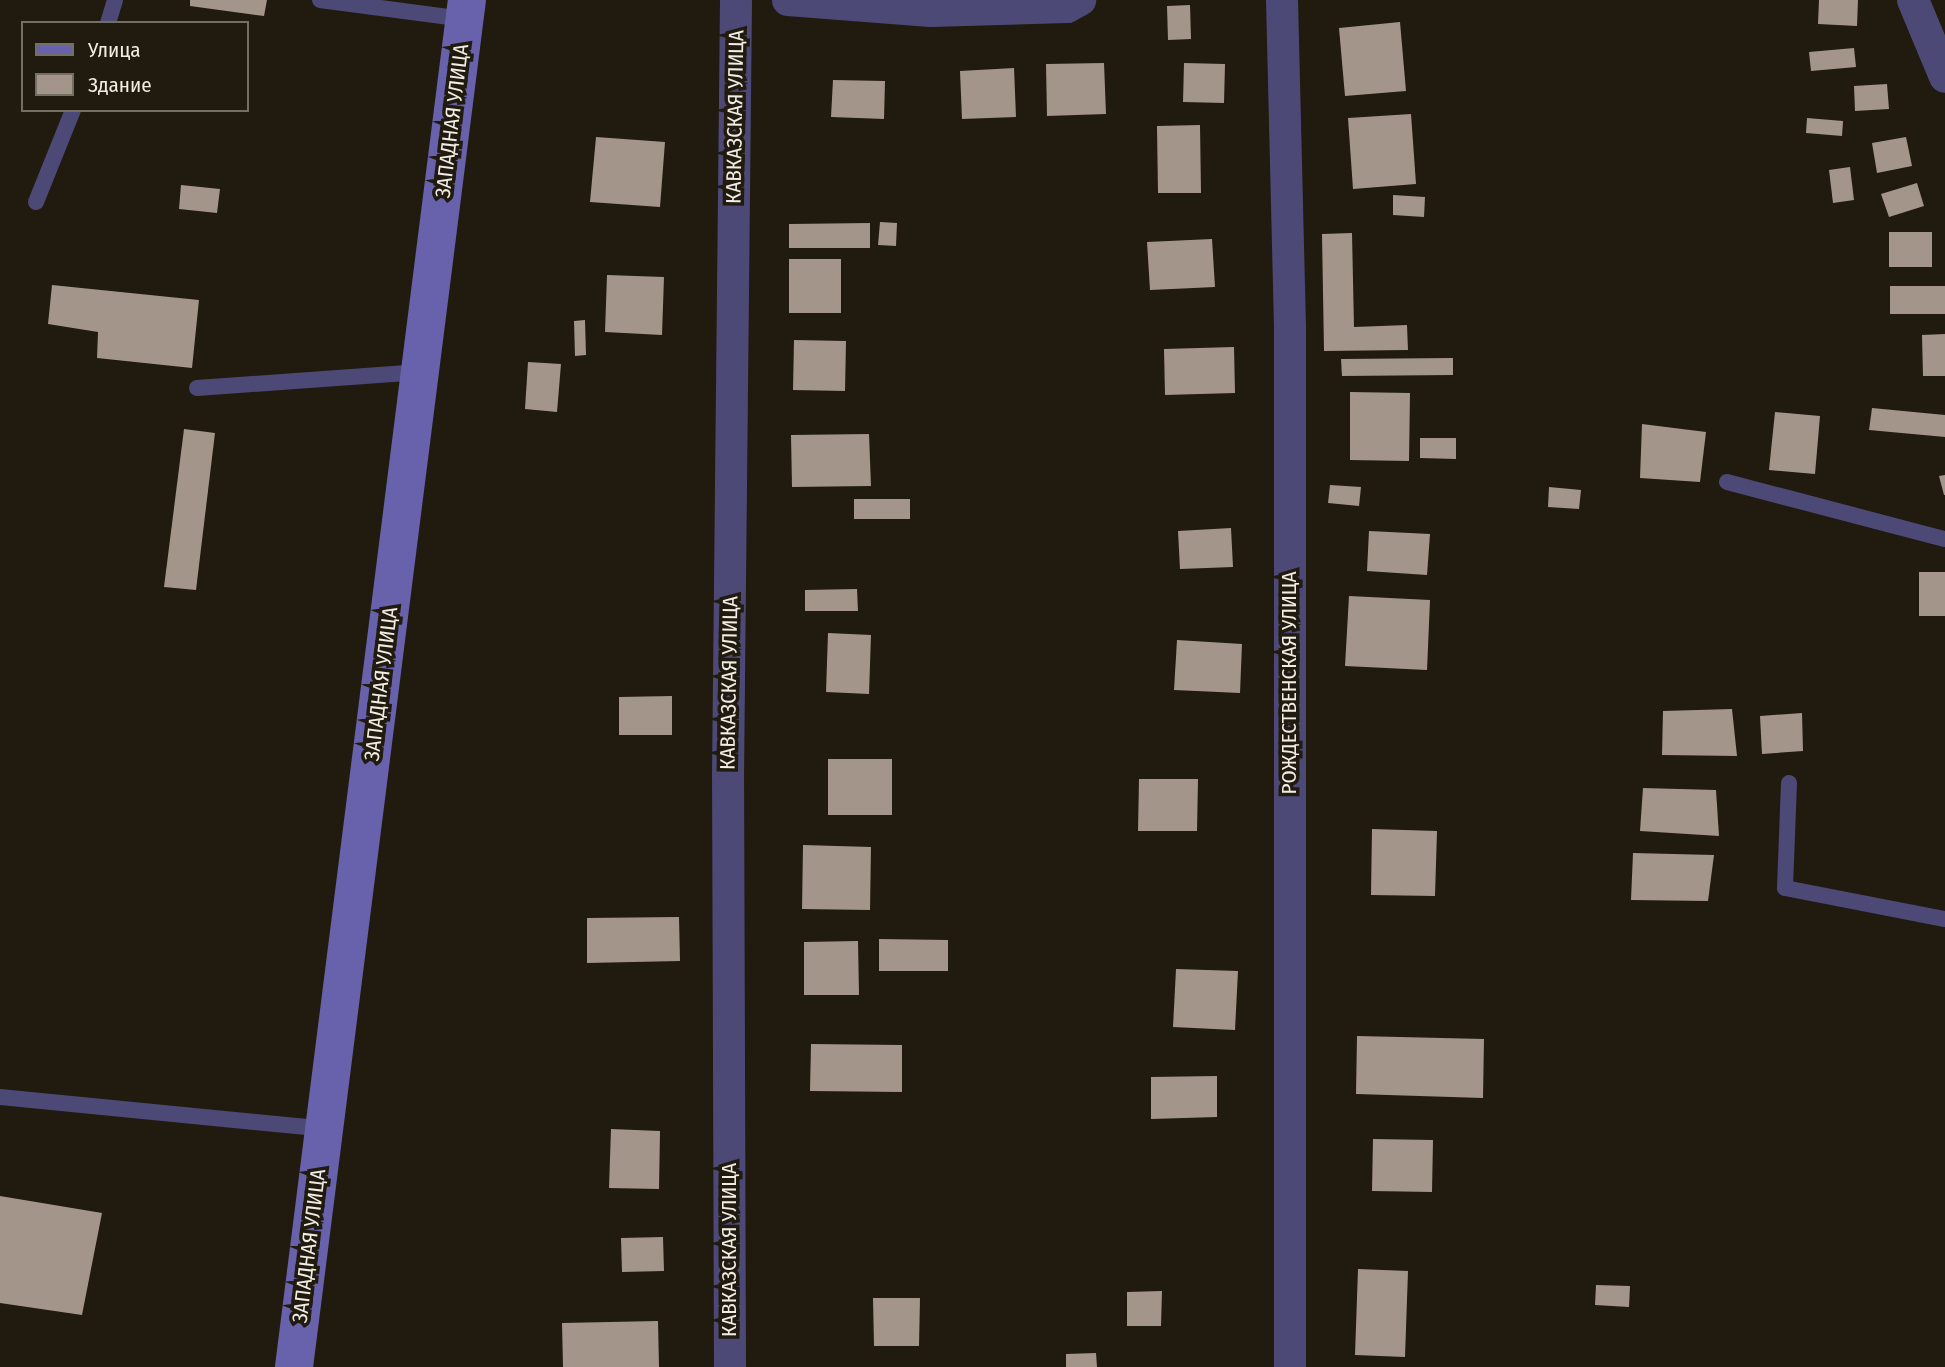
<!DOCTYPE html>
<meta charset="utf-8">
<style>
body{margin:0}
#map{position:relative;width:1945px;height:1367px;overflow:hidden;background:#201b0e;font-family:"Fira Sans Condensed",sans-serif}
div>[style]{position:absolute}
.building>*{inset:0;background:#a4958b}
.lane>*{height:16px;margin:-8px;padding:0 8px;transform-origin:8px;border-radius:8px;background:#4c4977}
.street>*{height:32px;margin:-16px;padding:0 16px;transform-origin:16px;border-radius:16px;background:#4c4977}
.secondary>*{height:38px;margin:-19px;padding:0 19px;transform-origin:19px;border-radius:19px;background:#6862ac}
span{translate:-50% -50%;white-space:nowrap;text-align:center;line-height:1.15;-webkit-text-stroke:7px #201b0e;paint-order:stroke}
.street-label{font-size:21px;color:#f1ede5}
.legend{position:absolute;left:21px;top:21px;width:228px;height:91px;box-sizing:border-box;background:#201b0e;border:2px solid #746f64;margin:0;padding:9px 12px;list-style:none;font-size:21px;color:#f1ede5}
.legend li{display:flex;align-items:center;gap:14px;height:35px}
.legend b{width:35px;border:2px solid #746f64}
</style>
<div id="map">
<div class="building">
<div style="clip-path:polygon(190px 0,267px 0,264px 16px,190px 6px)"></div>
<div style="clip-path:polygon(1819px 0,1858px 0,1857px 26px,1818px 24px)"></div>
<div style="clip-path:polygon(1190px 5px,1191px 39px,1168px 40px,1167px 6px)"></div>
<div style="clip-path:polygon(1400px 22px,1406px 91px,1345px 96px,1339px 28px)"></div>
<div style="clip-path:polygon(1854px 48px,1856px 67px,1811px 71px,1809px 52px)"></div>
<div style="clip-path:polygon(1104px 63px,1106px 114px,1047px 116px,1046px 64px)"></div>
<div style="clip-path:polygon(1184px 63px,1225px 64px,1224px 103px,1183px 102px)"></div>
<div style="clip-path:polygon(1014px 68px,1016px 117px,962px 119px,960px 71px)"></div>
<div style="clip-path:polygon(833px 80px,885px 81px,884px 119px,831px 117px)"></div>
<div style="clip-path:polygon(1887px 84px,1889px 109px,1855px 111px,1854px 86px)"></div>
<div style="clip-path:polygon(1411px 114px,1416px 184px,1353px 189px,1348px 118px)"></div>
<div style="clip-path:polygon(1807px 118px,1843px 121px,1842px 136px,1806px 133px)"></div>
<div style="clip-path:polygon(1200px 125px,1201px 193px,1158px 193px,1157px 126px)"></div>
<div style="clip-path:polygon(596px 137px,665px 142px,660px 207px,590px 202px)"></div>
<div style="clip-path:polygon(1906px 137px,1912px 166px,1877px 173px,1872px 143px)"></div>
<div style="clip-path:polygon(1850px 167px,1854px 200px,1833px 203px,1829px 170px)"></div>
<div style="clip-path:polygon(1917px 183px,1924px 206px,1889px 217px,1881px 194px)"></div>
<div style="clip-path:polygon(181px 185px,220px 189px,217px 213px,179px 209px)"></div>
<div style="clip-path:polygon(1393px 195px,1425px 197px,1424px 217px,1393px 215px)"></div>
<div style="clip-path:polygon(880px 222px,897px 223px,896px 246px,878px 245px)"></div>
<div style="clip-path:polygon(870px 223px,870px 248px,789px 248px,789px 224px)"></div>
<div style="clip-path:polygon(1889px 232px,1932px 232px,1932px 267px,1889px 267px)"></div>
<div style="clip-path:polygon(1352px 233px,1354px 327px,1407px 325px,1408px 350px,1324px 351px,1322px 234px)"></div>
<div style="clip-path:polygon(1212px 239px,1215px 287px,1150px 290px,1147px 242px)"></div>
<div style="clip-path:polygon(789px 259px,841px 259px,841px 313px,789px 313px)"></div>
<div style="clip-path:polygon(607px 275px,664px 277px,662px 335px,605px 332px)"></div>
<div style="clip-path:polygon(52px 285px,199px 300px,192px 368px,97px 358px,98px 332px,48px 324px)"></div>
<div style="clip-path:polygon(1890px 286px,1945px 286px,1945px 314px,1890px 314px)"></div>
<div style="clip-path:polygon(585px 320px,586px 355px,575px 356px,574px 321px)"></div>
<div style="clip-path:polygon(1945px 334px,1945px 376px,1923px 376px,1922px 335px)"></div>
<div style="clip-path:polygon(794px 340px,846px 341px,845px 391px,793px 390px)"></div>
<div style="clip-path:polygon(1234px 347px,1235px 393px,1165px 395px,1164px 349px)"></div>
<div style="clip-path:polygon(1453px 358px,1453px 375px,1342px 376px,1341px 359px)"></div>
<div style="clip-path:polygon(528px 362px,561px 364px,557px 412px,525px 409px)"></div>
<div style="clip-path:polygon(1350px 392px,1410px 393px,1409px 461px,1350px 460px)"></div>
<div style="clip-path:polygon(1872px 408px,1945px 415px,1945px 437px,1869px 430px)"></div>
<div style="clip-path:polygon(1775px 412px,1820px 416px,1815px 474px,1769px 470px)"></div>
<div style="clip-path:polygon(1642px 424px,1706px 432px,1700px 482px,1640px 478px)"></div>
<div style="clip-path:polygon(184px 429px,215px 433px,196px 590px,164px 587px)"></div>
<div style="clip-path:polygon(869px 434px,871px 486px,792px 487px,791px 435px)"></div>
<div style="clip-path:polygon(1420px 438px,1456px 438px,1456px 459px,1420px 458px)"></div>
<div style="clip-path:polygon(1945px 475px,1945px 495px,1944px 495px,1939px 476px)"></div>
<div style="clip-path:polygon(1330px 485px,1361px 487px,1359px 506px,1328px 503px)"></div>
<div style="clip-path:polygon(1549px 487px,1581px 490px,1579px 509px,1548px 507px)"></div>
<div style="clip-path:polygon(854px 499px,910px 499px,910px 519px,854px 519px)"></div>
<div style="clip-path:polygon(1231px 528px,1233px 567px,1180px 569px,1178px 531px)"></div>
<div style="clip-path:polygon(1369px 531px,1430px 534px,1427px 575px,1367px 571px)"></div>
<div style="clip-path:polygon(1919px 572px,1945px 572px,1945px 616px,1919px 616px)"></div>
<div style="clip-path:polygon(857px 589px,858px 611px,805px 611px,805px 590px)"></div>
<div style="clip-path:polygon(1349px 596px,1430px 600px,1427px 670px,1345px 666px)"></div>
<div style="clip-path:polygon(828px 633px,871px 635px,869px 694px,826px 692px)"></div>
<div style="clip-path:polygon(1177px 640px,1242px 644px,1240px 693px,1174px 690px)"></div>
<div style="clip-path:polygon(672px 696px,672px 735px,619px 735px,619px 697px)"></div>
<div style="clip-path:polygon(1732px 709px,1737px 756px,1662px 755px,1663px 711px)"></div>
<div style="clip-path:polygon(1802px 713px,1803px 751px,1762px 754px,1760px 716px)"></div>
<div style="clip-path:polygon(828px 759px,892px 759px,892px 815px,828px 815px)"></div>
<div style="clip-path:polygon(1139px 779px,1198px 779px,1197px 831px,1138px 831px)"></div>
<div style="clip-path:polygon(1643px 788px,1716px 790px,1719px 836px,1640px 831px)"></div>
<div style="clip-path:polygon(1372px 829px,1437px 831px,1435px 896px,1371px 895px)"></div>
<div style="clip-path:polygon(803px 845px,871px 847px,870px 910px,802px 909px)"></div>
<div style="clip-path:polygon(1633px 853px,1714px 855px,1708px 901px,1631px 900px)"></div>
<div style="clip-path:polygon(679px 917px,680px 961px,587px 963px,587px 918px)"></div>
<div style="clip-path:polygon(879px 939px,948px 940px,948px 971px,879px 971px)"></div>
<div style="clip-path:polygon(858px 941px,859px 995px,804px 995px,804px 942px)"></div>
<div style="clip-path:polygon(1176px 969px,1238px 971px,1235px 1030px,1173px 1027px)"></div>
<div style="clip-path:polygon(1357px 1036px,1484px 1039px,1483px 1098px,1356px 1094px)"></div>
<div style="clip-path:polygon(811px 1044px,902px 1045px,902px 1092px,810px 1091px)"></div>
<div style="clip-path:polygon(1217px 1076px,1217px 1117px,1151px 1119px,1151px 1077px)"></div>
<div style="clip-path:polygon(611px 1129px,660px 1131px,659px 1189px,609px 1188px)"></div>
<div style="clip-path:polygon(1373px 1139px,1433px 1140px,1432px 1192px,1372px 1191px)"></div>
<div style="clip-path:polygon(0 1196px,102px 1213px,82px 1315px,0 1303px)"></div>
<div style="clip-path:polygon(663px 1237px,664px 1271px,622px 1272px,621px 1238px)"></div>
<div style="clip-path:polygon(1358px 1269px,1408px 1271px,1405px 1357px,1355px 1355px)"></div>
<div style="clip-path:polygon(1596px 1285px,1630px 1286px,1629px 1307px,1595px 1305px)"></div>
<div style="clip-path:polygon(1162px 1291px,1161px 1326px,1127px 1326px,1127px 1292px)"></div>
<div style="clip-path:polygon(873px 1298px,920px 1298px,919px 1346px,874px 1346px)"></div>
<div style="clip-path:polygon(658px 1321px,659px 1367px,563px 1367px,562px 1323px)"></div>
<div style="clip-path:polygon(1096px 1353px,1097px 1367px,1066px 1367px,1066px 1354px)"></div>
</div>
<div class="lane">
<div style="left:320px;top:0;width:146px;rotate:7.5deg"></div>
<div style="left:108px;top:23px;width:24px;rotate:-73deg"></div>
<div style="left:36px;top:202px;width:99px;rotate:-68.1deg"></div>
<div style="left:197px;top:388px;width:224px;rotate:-4.1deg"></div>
<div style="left:1727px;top:482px;width:225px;rotate:14.7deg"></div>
<div style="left:1789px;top:783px;width:105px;rotate:92.2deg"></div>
<div style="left:1785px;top:888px;width:163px;rotate:11deg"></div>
<div style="left:0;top:1097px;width:326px;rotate:5.6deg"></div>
</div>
<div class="street">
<div style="left:788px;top:0;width:143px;rotate:4.4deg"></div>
<div style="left:931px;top:11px;width:136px;rotate:-1.7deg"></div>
<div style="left:1067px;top:7px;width:15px;rotate:-28deg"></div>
<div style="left:1282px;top:0;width:329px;rotate:88.6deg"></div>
<div style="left:1290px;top:329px;width:1038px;rotate:90deg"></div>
<div style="left:1913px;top:0;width:83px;rotate:67.4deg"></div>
<div style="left:730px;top:1367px;width:590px;rotate:-90.19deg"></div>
<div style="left:728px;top:777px;width:777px;rotate:-89.41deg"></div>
</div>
<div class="secondary">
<div style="left:294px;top:1367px;width:1378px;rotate:-82.79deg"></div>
</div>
<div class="street-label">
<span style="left:735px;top:117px;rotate:-89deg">КАВКАЗСКАЯ УЛИЦА</span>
<span style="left:452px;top:121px;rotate:-83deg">ЗАПАДНАЯ УЛИЦА</span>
<span style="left:729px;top:683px;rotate:-89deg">КАВКАЗСКАЯ УЛИЦА</span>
<span style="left:1289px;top:683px;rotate:-90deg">РОЖДЕСТВЕНСКАЯ УЛИЦА</span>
<span style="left:381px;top:684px;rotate:-83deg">ЗАПАДНАЯ УЛИЦА</span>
<span style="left:309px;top:1246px;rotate:-83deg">ЗАПАДНАЯ УЛИЦА</span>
<span style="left:729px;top:1250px;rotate:-90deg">КАВКАЗСКАЯ УЛИЦА</span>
</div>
<ul class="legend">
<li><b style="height:9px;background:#6862ac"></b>Улица</li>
<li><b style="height:19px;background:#a4958b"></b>Здание</li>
</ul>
</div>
